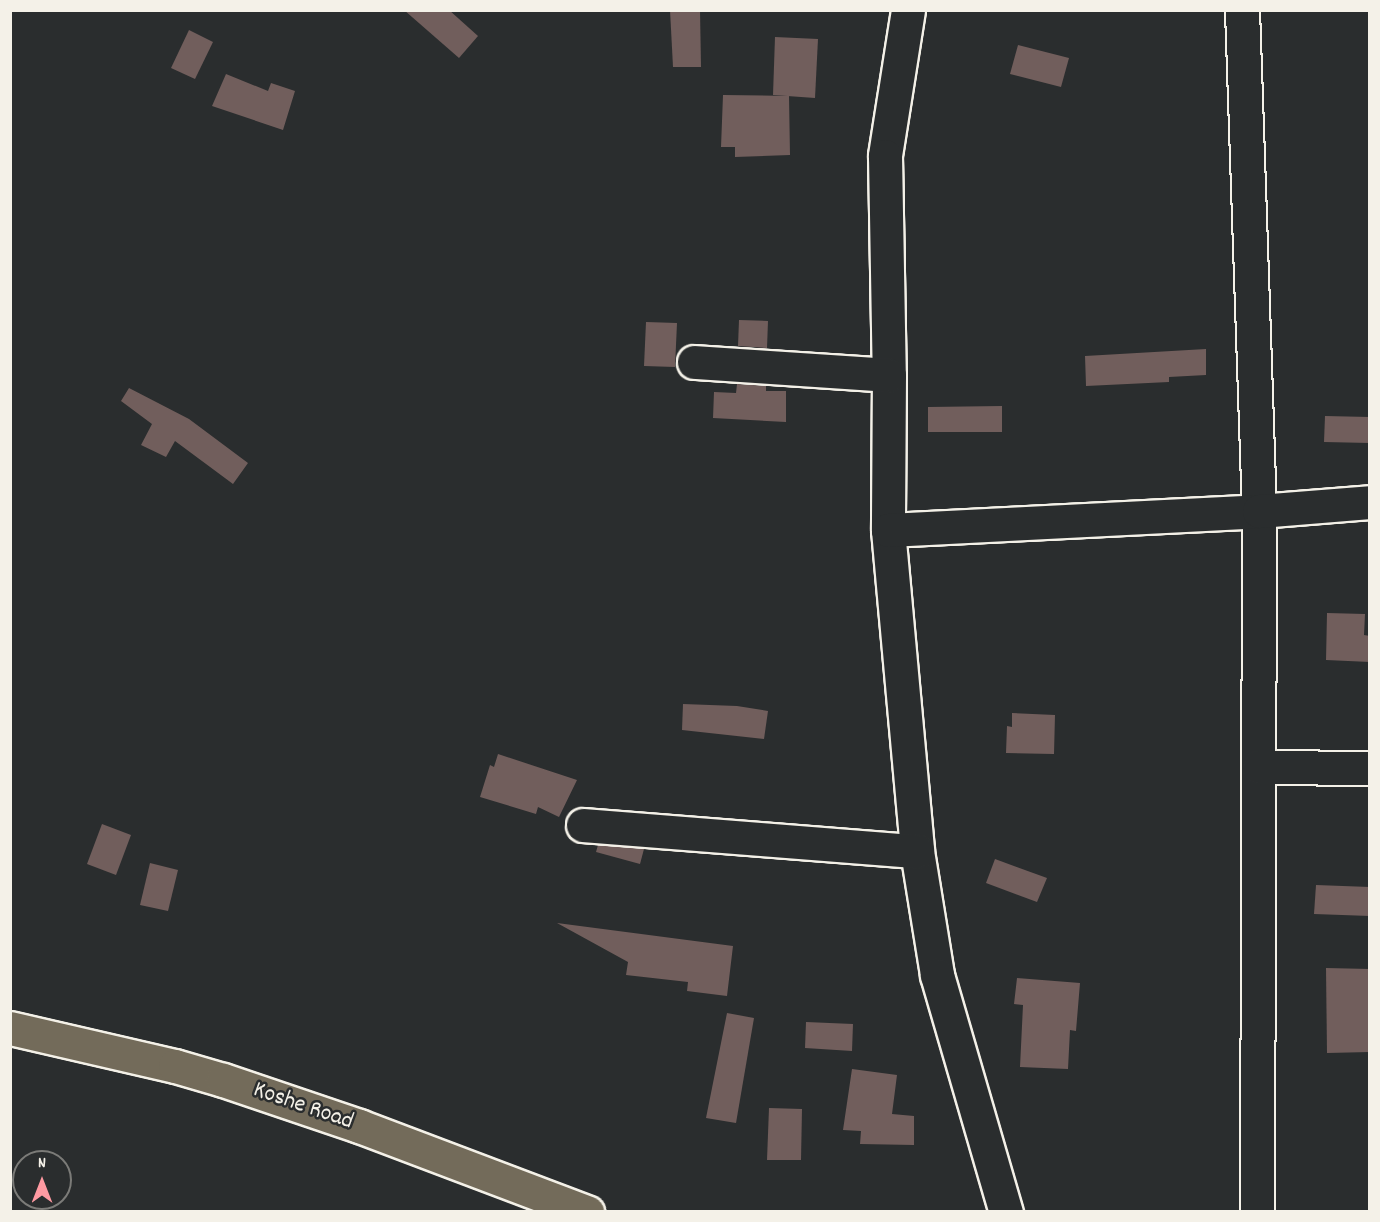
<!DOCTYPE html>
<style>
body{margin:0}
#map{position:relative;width:1380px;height:1222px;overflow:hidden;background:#2a2d2e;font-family:Dekko,sans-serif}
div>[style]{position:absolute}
.building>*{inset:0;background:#715e5c}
.roads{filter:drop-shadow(2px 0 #f4f1e8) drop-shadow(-2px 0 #f4f1e8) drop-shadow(0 2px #f4f1e8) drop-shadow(0 -2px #f4f1e8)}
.minor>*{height:33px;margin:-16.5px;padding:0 16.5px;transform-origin:16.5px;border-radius:16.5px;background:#2a2d2e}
.major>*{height:33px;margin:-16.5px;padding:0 16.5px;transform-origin:16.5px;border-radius:16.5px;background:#736b5a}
span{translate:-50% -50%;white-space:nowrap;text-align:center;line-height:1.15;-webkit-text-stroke:5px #2a2d2e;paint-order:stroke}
.street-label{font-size:24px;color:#f4f1e8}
.frame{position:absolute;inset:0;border:12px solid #f4f1e8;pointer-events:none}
.north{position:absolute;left:12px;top:1150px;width:60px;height:60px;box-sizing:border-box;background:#2a2d2e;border:2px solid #7b7b78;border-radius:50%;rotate:0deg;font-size:16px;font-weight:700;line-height:24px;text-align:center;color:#f4f1e8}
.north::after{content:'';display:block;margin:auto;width:21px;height:27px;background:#ff9aa2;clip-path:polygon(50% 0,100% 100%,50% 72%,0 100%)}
</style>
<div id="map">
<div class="building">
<div style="clip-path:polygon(404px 10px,449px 10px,478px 36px,459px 58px)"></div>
<div style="clip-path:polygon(670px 10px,700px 10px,701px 67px,673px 67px)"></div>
<div style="clip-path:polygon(189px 30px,213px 42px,195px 79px,171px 68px)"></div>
<div style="clip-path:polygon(775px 37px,818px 39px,815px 98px,773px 95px)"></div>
<div style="clip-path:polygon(1018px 45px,1069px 58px,1061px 87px,1010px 74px)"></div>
<div style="clip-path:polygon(226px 74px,268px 91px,271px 83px,295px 91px,283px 130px,212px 106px)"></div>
<div style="clip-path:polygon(723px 95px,789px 96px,790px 155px,735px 157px,735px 147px,721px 147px)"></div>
<div style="clip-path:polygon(739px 320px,768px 321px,767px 348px,738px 346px)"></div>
<div style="clip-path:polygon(646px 322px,677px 323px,675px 367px,644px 366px)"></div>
<div style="clip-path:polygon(1206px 349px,1206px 375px,1169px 377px,1169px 382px,1086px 386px,1085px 356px)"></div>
<div style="clip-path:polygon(737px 384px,766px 386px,766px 391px,786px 391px,786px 422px,713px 418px,714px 392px,736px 393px)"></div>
<div style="clip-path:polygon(129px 388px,189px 419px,248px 463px,233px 484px,175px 441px,166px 457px,141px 445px,152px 424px,121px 401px)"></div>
<div style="clip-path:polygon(1002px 406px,1002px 432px,928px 432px,928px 407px)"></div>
<div style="clip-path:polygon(1325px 416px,1370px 417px,1370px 443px,1324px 442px)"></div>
<div style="clip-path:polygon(1327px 613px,1365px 614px,1364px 635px,1370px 636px,1370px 662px,1326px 660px)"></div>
<div style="clip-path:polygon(683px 704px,737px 706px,768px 711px,764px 739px,682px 730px)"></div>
<div style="clip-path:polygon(1012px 713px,1055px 715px,1054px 754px,1006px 753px,1007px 726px,1012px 727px)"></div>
<div style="clip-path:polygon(498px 754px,577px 780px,559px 817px,538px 807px,536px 814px,480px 797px,490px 765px,494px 767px)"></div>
<div style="clip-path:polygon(102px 824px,131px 835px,116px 875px,87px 864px)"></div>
<div style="clip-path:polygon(598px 845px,644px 849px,640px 864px,596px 852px)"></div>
<div style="clip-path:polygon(995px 859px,1047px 878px,1037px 902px,986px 883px)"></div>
<div style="clip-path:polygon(150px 863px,178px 870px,168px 911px,140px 905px)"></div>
<div style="clip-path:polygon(1316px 885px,1370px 887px,1370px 916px,1314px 914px)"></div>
<div style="clip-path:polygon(557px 923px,733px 946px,727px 996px,687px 991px,688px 982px,626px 975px,628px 962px)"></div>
<div style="clip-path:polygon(1326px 968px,1370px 969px,1370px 1052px,1327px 1053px)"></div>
<div style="clip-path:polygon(1017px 978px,1080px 983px,1076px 1031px,1070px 1030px,1068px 1069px,1020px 1067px,1023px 1005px,1014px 1004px)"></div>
<div style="clip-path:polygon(727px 1013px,754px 1018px,736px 1123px,706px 1118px)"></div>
<div style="clip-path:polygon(806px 1022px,853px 1024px,852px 1051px,805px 1048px)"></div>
<div style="clip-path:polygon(852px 1069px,897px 1075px,892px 1114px,914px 1116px,914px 1145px,860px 1144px,861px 1131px,843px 1130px)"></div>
<div style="clip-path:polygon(769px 1108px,802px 1109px,801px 1160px,767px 1160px)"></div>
</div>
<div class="roads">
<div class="minor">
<div style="left:908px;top:10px;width:148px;rotate:99deg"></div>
<div style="left:885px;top:156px;width:219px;rotate:89deg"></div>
<div style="left:889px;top:375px;width:155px;rotate:90.4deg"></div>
<div style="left:888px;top:530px;width:322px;rotate:84.8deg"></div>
<div style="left:917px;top:851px;width:126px;rotate:80.8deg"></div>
<div style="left:937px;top:975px;width:247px;rotate:73.8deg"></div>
<div style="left:1242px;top:10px;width:501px;rotate:88.06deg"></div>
<div style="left:1259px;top:511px;width:701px;rotate:90.16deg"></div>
<div style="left:694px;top:362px;width:195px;rotate:3.8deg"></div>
<div style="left:888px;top:530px;width:371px;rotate:-2.9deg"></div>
<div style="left:1259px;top:511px;width:111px;rotate:-4.6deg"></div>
<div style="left:1259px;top:767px;width:111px;rotate:0.5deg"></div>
<div style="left:583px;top:825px;width:335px;rotate:4.5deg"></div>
</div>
<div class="major">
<div style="left:10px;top:1028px;width:169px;rotate:13deg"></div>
<div style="left:175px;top:1066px;width:50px;rotate:16.3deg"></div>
<div style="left:223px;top:1080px;width:144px;rotate:18.7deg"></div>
<div style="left:359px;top:1126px;width:244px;rotate:20.7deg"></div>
</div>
</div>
<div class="street-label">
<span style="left:303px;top:1107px;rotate:19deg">Koshe Road</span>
</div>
<div class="frame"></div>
<div class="north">N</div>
</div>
